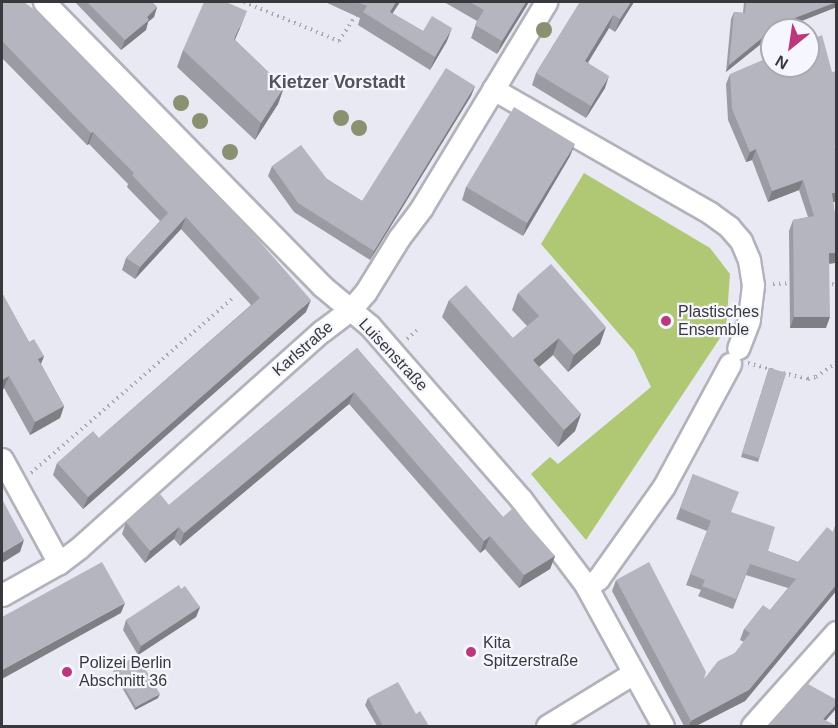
<!DOCTYPE html>
<meta charset="utf-8">
<style>
body{margin:0}
#map{position:relative;width:838px;height:728px;overflow:hidden;background:#e8e9f3;font-family:Arial,sans-serif}
div>[style]{position:absolute}
.green>*{inset:0;background:#b0c773}
.path>*{height:4px;margin-top:-2px;transform-origin:0;background:repeating-linear-gradient(90deg,#a8a9b0 0 1.5px,transparent 0 6px)}
.roads{filter:drop-shadow(2px 0 #b1b2bb) drop-shadow(-2px 0 #b1b2bb) drop-shadow(0 2px #b1b2bb) drop-shadow(0 -2px #b1b2bb)}
.minor>*{height:21px;margin:-10.5px;padding:0 10.5px;transform-origin:10.5px;border-radius:10.5px;background:#fff}
.trees>*{width:16px;height:16px;margin:-8px;border-radius:50%;background:#899171}
.wall>*{inset:0;background:#9b9ca3}
.shaded-wall>*{inset:0;background:#7e7f85}
.building>*{inset:0;background:#b4b5be}
.dots>*{width:16px;height:16px;translate:-50% -50%;box-sizing:border-box;border:3px solid #f5f6fe;border-radius:50%}
span{translate:-50% -50%;white-space:nowrap;text-align:center;line-height:1.15;-webkit-text-stroke:4.5px #f5f6fe;paint-order:stroke}
.poi-label{font-size:16px;color:#39393d}
.left{translate:0 -50%;text-align:left}
.street-label{font-size:16px;color:#39393d}
.neighbourhood-label{font-size:18px;color:#52535b;font-weight:700}
.frame{position:absolute;inset:0;border:3px solid #39393d;pointer-events:none}
.north{position:absolute;left:760px;top:18px;width:60px;height:60px;box-sizing:border-box;background:#f5f6fe;border:2px solid #aaaab1;border-radius:50%;rotate:210deg;font-size:16px;font-weight:700;line-height:24px;text-align:center;color:#39393d}
.north::after{content:'';display:block;margin:auto;width:21px;height:27px;background:#bc377b;clip-path:polygon(50% 0,100% 100%,50% 72%,0 100%)}
</style>
<div id="map">
<div class="green">
<div style="clip-path:polygon(584px 173px,710px 248px,730px 274px,726px 329px,586px 540px,531px 474px,550px 457px,558px 464px,651px 387px,634px 351px,541px 244px)"></div>
</div>
<div class="path">
<div style="left:244px;top:2px;width:103px;rotate:22.3deg"></div>
<div style="left:339px;top:41px;width:35px;rotate:-57deg"></div>
<div style="left:826px;top:283px;width:10px;rotate:11deg"></div>
<div style="left:773px;top:284px;width:17px;rotate:-3deg"></div>
<div style="left:407px;top:339px;width:13px;rotate:-42deg"></div>
<div style="left:748px;top:363px;width:26px;rotate:16deg"></div>
<div style="left:783px;top:373px;width:26px;rotate:13deg"></div>
<div style="left:808px;top:379px;width:8px;rotate:-14deg"></div>
<div style="left:816px;top:377px;width:24px;rotate:-35deg"></div>
<div style="left:31px;top:473px;width:266px;rotate:-40.9deg"></div>
</div>
<div class="roads">
<div class="minor">
<div style="left:44px;top:2px;width:397px;rotate:45.6deg"></div>
<div style="left:322px;top:286px;width:62px;rotate:39.8deg"></div>
<div style="left:370px;top:326px;width:230px;rotate:48.9deg"></div>
<div style="left:521px;top:499px;width:106px;rotate:53deg"></div>
<div style="left:585px;top:584px;width:162px;rotate:61.2deg"></div>
<div style="left:493px;top:89px;width:250px;rotate:29.7deg"></div>
<div style="left:710px;top:213px;width:24px;rotate:36deg"></div>
<div style="left:729px;top:227px;width:18px;rotate:49deg"></div>
<div style="left:741px;top:241px;width:21px;rotate:67deg"></div>
<div style="left:749px;top:260px;width:25px;rotate:81deg"></div>
<div style="left:753px;top:285px;width:35px;rotate:97deg"></div>
<div style="left:749px;top:320px;width:30px;rotate:111deg"></div>
<div style="left:2px;top:459px;width:119px;rotate:61.3deg"></div>
<div style="left:587px;top:587px;width:14px;rotate:-36deg"></div>
<div style="left:598px;top:579px;width:114px;rotate:-54.6deg"></div>
<div style="left:664px;top:486px;width:139px;rotate:-61.6deg"></div>
<div style="left:2px;top:595px;width:65px;rotate:-29.3deg"></div>
<div style="left:59px;top:563px;width:26px;rotate:-37deg"></div>
<div style="left:80px;top:547px;width:324px;rotate:-41.8deg"></div>
<div style="left:322px;top:331px;width:35px;rotate:-37deg"></div>
<div style="left:350px;top:310px;width:23px;rotate:-49deg"></div>
<div style="left:365px;top:293px;width:65px;rotate:-58.3deg"></div>
<div style="left:399px;top:238px;width:39px;rotate:-53deg"></div>
<div style="left:422px;top:207px;width:240px;rotate:-58.8deg"></div>
<div style="left:547px;top:726px;width:100px;rotate:-31.5deg"></div>
<div style="left:752px;top:726px;width:126px;rotate:-48.2deg"></div>
</div>
</div>
<div class="trees">
<div style="left:544px;top:30px"></div>
<div style="left:181px;top:103px"></div>
<div style="left:341px;top:118px"></div>
<div style="left:200px;top:121px"></div>
<div style="left:359px;top:128px"></div>
<div style="left:230px;top:152px"></div>
</div>
<div class="wall">
<div style="clip-path:polygon(2px 2px,306px 312px,83px 509px,53px 475px,57px 463px,99px 438px,251px 305px,181px 229px,135px 279px,122px 270px,126px 258px,160px 221px,127px 187px,128px 184px,89px 144px,87px 145px,2px 58px)"></div>
<div style="clip-path:polygon(75px 2px,152px 2px,157px 7px,154px 17px,148px 22px,146px 30px,121px 50px)"></div>
<div style="clip-path:polygon(325px 2px,400px 2px,392px 13px,423px 31px,447px 41px,430px 70px,358px 25px,360px 18px)"></div>
<div style="clip-path:polygon(444px 2px,529px 2px,497px 54px,471px 38px,477px 21px)"></div>
<div style="clip-path:polygon(580px 2px,634px 2px,615px 32px,609px 28px,588px 62px,605px 88px,586px 118px,532px 85px,536px 73px)"></div>
<div style="clip-path:polygon(744px 2px,837px 2px,772px 30px,772px 35px,726px 72px,731px 19px,734px 12px,743px 13px)"></div>
<div style="clip-path:polygon(240px 28px,235px 40px,284px 87px,278px 104px,255px 140px,177px 67px,183px 50px)"></div>
<div style="clip-path:polygon(730px 74px,833px 202px,837px 230px,837px 260px,835px 263px,829px 264px,826px 328px,790px 328px,789px 231px,793px 220px,808px 217px,799px 190px,768px 202px,752px 160px,746px 162px,728px 120px,726px 84px)"></div>
<div style="clip-path:polygon(475px 86px,471px 96px,370px 260px,294px 212px,268px 176px,272px 166px,327px 179px,362px 201px)"></div>
<div style="clip-path:polygon(570px 156px,523px 236px,462px 200px,466px 187px)"></div>
<div style="clip-path:polygon(2px 293px,29px 342px,44px 356px,41px 364px,64px 406px,60px 418px,30px 435px,4px 388px,2px 390px)"></div>
<div style="clip-path:polygon(518px 293px,600px 344px,568px 372px,553px 355px,539px 367px,581px 414px,575px 431px,558px 447px,442px 317px,449px 300px,513px 338px,527px 326px,512px 310px)"></div>
<div style="clip-path:polygon(357px 348px,503px 517px,555px 556px,550px 569px,519px 588px,485px 549px,480px 553px,349px 404px,180px 546px,174px 539px,145px 563px,122px 534px,126px 522px,169px 505px)"></div>
<div style="clip-path:polygon(769px 368px,786px 373px,758px 462px,741px 457px)"></div>
<div style="clip-path:polygon(693px 474px,731px 512px,768px 551px,798px 562px,833px 532px,837px 520px,837px 590px,745px 701px,696px 726px,684px 726px,612px 591px,616px 580px,704px 679px,735px 653px,744px 642px,740px 640px,744px 629px,770px 610px,788px 588px,746px 575px,733px 609px,698px 596px,701px 590px,686px 585px,707px 531px,676px 519px)"></div>
<div style="clip-path:polygon(181px 589px,200px 607px,196px 617px,138px 655px,123px 630px,126px 620px)"></div>
<div style="clip-path:polygon(114px 669px,158px 698px,135px 710px,113px 672px)"></div>
<div style="clip-path:polygon(368px 698px,416px 714px,429px 726px,377px 726px,365px 705px)"></div>
</div>
<div class="shaded-wall">
<div style="clip-path:polygon(396px 2px,400px 2px,385px 25px,390px 12px)"></div>
<div style="clip-path:polygon(526px 2px,529px 2px,497px 54px,502px 41px)"></div>
<div style="clip-path:polygon(631px 2px,634px 2px,615px 32px,620px 19px)"></div>
<div style="clip-path:polygon(837px 2px,837px 7px,779px 30px,772px 30px,772px 35px,726px 72px,729px 65px,779px 24px)"></div>
<div style="clip-path:polygon(157px 7px,154px 17px,148px 22px,146px 30px,121px 50px,125px 40px)"></div>
<div style="clip-path:polygon(247px 11px,240px 28px,227px 56px,234px 39px)"></div>
<div style="clip-path:polygon(613px 15px,609px 28px,581px 74px,585px 61px)"></div>
<div style="clip-path:polygon(452px 28px,447px 41px,430px 70px,435px 57px)"></div>
<div style="clip-path:polygon(609px 76px,605px 88px,586px 118px,591px 106px)"></div>
<div style="clip-path:polygon(475px 86px,471px 96px,370px 260px,374px 251px)"></div>
<div style="clip-path:polygon(284px 87px,278px 104px,255px 140px,261px 123px)"></div>
<div style="clip-path:polygon(93px 132px,89px 144px,87px 145px,91px 133px)"></div>
<div style="clip-path:polygon(575px 144px,570px 156px,523px 236px,527px 223px)"></div>
<div style="clip-path:polygon(756px 149px,752px 160px,746px 162px,750px 152px)"></div>
<div style="clip-path:polygon(803px 180px,799px 190px,768px 202px,772px 191px)"></div>
<div style="clip-path:polygon(837px 192px,837px 201px,828px 204px,832px 193px)"></div>
<div style="clip-path:polygon(186px 217px,181px 229px,135px 279px,140px 267px)"></div>
<div style="clip-path:polygon(829px 253px,837px 253px,837px 260px,835px 263px,825px 264px)"></div>
<div style="clip-path:polygon(311px 300px,306px 312px,83px 509px,88px 497px)"></div>
<div style="clip-path:polygon(794px 317px,830px 317px,826px 328px,790px 328px)"></div>
<div style="clip-path:polygon(606px 327px,600px 344px,568px 372px,574px 355px)"></div>
<div style="clip-path:polygon(559px 338px,553px 355px,527px 377px,533px 360px)"></div>
<div style="clip-path:polygon(44px 356px,39px 368px,38px 359px)"></div>
<div style="clip-path:polygon(9px 376px,4px 388px,2px 390px,2px 380px)"></div>
<div style="clip-path:polygon(354px 392px,349px 404px,180px 546px,184px 533px)"></div>
<div style="clip-path:polygon(64px 406px,60px 418px,30px 435px,35px 422px)"></div>
<div style="clip-path:polygon(581px 414px,575px 431px,558px 447px,564px 430px)"></div>
<div style="clip-path:polygon(179px 527px,174px 539px,145px 563px,150px 551px)"></div>
<div style="clip-path:polygon(490px 536px,485px 549px,480px 553px,484px 541px)"></div>
<div style="clip-path:polygon(24px 540px,20px 552px,2px 563px,2px 553px)"></div>
<div style="clip-path:polygon(555px 556px,550px 569px,519px 588px,524px 575px)"></div>
<div style="clip-path:polygon(837px 584px,837px 590px,745px 701px,696px 726px,689px 726px,691px 721px)"></div>
<div style="clip-path:polygon(125px 603px,121px 613px,2px 679px,2px 670px)"></div>
<div style="clip-path:polygon(200px 607px,196px 617px,138px 655px,141px 646px)"></div>
<div style="clip-path:polygon(160px 694px,158px 698px,135px 710px,136px 707px)"></div>
<div style="clip-path:polygon(837px 703px,835px 710px,821px 726px,823px 719px)"></div>
</div>
<div class="building">
<div style="clip-path:polygon(2px 2px,24px 2px,36px 11px,239px 218px,311px 300px,88px 497px,57px 463px,93px 431px,99px 438px,260px 298px,186px 217px,140px 267px,126px 258px,168px 213px,132px 175px,134px 173px,93px 132px,91px 133px,2px 41px)"></div>
<div style="clip-path:polygon(87px 2px,152px 2px,157px 7px,147px 17px,149px 20px,125px 40px)"></div>
<div style="clip-path:polygon(204px 2px,226px 2px,247px 11px,234px 39px,284px 87px,261px 123px,183px 50px)"></div>
<div style="clip-path:polygon(357px 2px,396px 2px,390px 12px,423px 31px,432px 16px,452px 28px,435px 57px,363px 12px,367px 6px)"></div>
<div style="clip-path:polygon(470px 2px,526px 2px,502px 41px,475px 25px,484px 10px)"></div>
<div style="clip-path:polygon(580px 2px,631px 2px,620px 19px,613px 15px,585px 61px,609px 76px,591px 106px,536px 73px)"></div>
<div style="clip-path:polygon(746px 2px,836px 2px,779px 24px,729px 65px,734px 12px,745px 13px)"></div>
<div style="clip-path:polygon(822px 35px,832px 72px,837px 71px,837px 142px,834px 147px,837px 146px,837px 192px,832px 193px,837px 230px,837px 253px,829px 253px,830px 317px,794px 317px,793px 220px,814px 216px,803px 180px,772px 191px,756px 149px,750px 152px,732px 109px,730px 74px,772px 56px,772px 66px,808px 66px,808px 41px)"></div>
<div style="clip-path:polygon(446px 68px,475px 86px,374px 251px,298px 203px,272px 166px,301px 145px,327px 179px,362px 201px)"></div>
<div style="clip-path:polygon(514px 107px,575px 144px,527px 223px,466px 187px)"></div>
<div style="clip-path:polygon(551px 264px,606px 327px,574px 355px,559px 338px,533px 360px,581px 414px,564px 430px,449px 300px,466px 285px,513px 338px,539px 316px,518px 293px)"></div>
<div style="clip-path:polygon(2px 293px,29px 342px,34px 339px,44px 356px,38px 359px,64px 406px,35px 422px,9px 376px,2px 380px)"></div>
<div style="clip-path:polygon(357px 348px,503px 517px,513px 508px,555px 556px,524px 575px,490px 536px,484px 541px,354px 392px,184px 533px,179px 527px,150px 551px,126px 522px,160px 494px,169px 505px)"></div>
<div style="clip-path:polygon(769px 368px,786px 373px,759px 458px,742px 453px)"></div>
<div style="clip-path:polygon(693px 474px,739px 492px,731px 512px,775px 527px,768px 551px,798px 562px,827px 527px,833px 532px,837px 521px,837px 584px,749px 690px,691px 721px,616px 580px,649px 562px,706px 672px,704px 679px,718px 661px,735px 653px,750px 633px,744px 629px,763px 605px,770px 610px,796px 579px,750px 564px,736px 599px,702px 586px,705px 580px,690px 574px,711px 521px,680px 508px)"></div>
<div style="clip-path:polygon(2px 499px,24px 540px,2px 553px)"></div>
<div style="clip-path:polygon(102px 562px,125px 603px,2px 670px,2px 617px)"></div>
<div style="clip-path:polygon(179px 585px,181px 589px,185px 586px,200px 607px,141px 646px,126px 620px)"></div>
<div style="clip-path:polygon(137px 655px,160px 694px,136px 707px,114px 669px)"></div>
<div style="clip-path:polygon(398px 682px,416px 714px,420px 711px,429px 726px,383px 726px,368px 698px)"></div>
<div style="clip-path:polygon(806px 683px,837px 700px,837px 703px,823px 719px,837px 726px,768px 726px)"></div>
</div>
<div class="dots">
<div style="left:666px;top:321px;background:#bc377b"></div>
<div style="left:471px;top:652px;background:#bc377b"></div>
<div style="left:67px;top:672px;background:#bc377b"></div>
</div>
<div class="poi-label">
<span class="left" style="left:678px;top:321px">Plastisches<br>Ensemble</span>
<span class="left" style="left:483px;top:652px">Kita<br>Spitzerstraße</span>
<span class="left" style="left:79px;top:672px">Polizei Berlin<br>Abschnitt 36</span>
</div>
<div class="street-label">
<span style="left:303px;top:349px;rotate:-41deg">Karlstraße</span>
<span style="left:393px;top:355px;rotate:47deg">Luisenstraße</span>
</div>
<div class="neighbourhood-label">
<span style="left:337px;top:82px">Kietzer Vorstadt</span>
</div>
<div class="frame"></div>
<div class="north">N</div>
</div>
